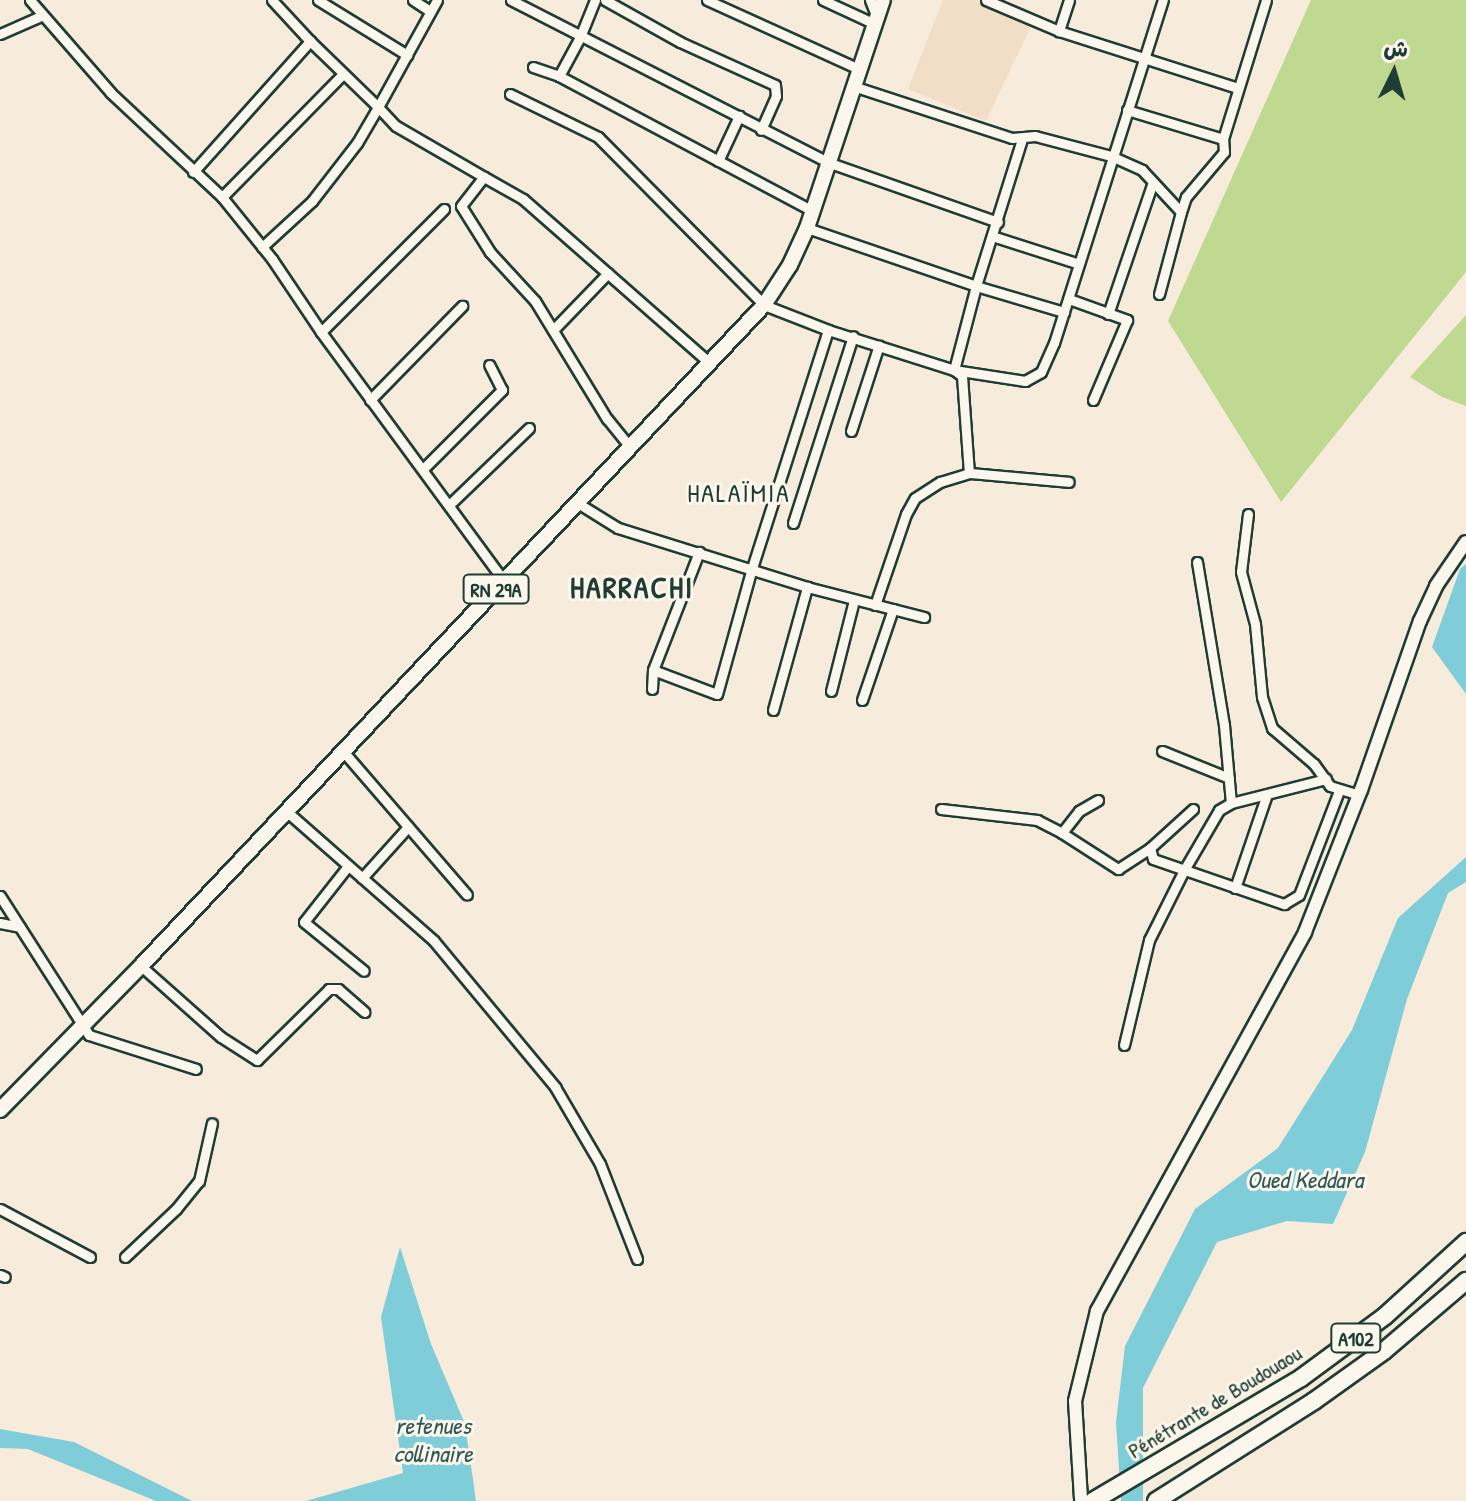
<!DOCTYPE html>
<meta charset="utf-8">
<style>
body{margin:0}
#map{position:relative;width:1466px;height:1501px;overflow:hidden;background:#f7ebdb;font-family:"Patrick Hand","Playpen Sans Arabic",sans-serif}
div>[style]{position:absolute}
.built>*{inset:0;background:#f2ddc6}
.green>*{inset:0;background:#c0d990}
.water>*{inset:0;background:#7ecdd9}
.roads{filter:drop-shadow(2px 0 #1f3d34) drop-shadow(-2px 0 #1f3d34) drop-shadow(0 2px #1f3d34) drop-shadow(0 -2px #1f3d34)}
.minor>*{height:9px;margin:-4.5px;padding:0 4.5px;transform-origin:4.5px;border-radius:4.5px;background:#fbf7ec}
.secondary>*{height:12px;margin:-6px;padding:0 6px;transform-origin:6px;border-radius:6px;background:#fbf7ec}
.primary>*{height:14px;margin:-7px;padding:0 7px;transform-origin:7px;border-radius:7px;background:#fbf7ec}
.motorway>*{height:16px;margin:-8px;padding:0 8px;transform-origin:8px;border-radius:8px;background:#fbf7ec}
span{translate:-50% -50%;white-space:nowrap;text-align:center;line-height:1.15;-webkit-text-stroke:6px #fbf7ec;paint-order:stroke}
.shield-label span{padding:2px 6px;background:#fbf7ec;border:2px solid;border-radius:6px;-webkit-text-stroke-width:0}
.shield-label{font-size:20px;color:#1f3d34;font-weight:700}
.street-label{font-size:22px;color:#1f3d34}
.water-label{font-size:24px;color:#325a55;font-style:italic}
.quarter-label{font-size:26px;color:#1f3d34;letter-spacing:2px}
.district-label{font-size:30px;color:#1f3d34;font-weight:700;letter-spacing:2px}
.north{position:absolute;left:1354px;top:32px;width:80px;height:80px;-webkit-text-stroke:6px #fbf7ec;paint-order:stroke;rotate:5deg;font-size:22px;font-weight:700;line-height:32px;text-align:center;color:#1f3d34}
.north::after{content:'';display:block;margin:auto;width:28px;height:36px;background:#1f3d34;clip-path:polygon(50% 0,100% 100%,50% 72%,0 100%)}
</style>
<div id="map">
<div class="built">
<div style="clip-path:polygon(943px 0,975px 0,1032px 24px,986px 121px,908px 89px)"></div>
</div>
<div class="green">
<div style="clip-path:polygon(1311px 0,1466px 0,1466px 272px,1281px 502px,1168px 321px)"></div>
<div style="clip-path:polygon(1466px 315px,1466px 406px,1442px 397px,1410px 377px)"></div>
</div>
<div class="water">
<div style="clip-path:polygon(1466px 564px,1466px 694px,1432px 647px,1460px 569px)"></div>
<div style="clip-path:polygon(1466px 857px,1466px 882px,1448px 893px,1407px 999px,1365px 1152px,1333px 1224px,1287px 1221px,1217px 1242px,1143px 1388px,1143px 1501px,1121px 1501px,1116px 1422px,1125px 1346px,1195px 1209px,1278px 1148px,1352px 1030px,1398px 918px)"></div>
<div style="clip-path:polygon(400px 1247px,431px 1344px,465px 1424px,476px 1501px,306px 1501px,403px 1473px,381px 1317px)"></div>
<div style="clip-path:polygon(0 1429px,74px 1442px,192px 1501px,156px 1501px,28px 1449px,0 1448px)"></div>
</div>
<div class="roads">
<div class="minor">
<div style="left:30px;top:0;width:123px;rotate:48.9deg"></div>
<div style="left:111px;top:93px;width:152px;rotate:43.1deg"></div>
<div style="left:222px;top:197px;width:80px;rotate:51.1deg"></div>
<div style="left:272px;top:259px;width:88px;rotate:56.1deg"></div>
<div style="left:321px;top:332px;width:309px;rotate:53.7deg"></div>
<div style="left:272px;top:0;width:56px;rotate:47.2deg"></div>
<div style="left:318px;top:0;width:105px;rotate:31.7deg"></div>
<div style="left:413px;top:0;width:20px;rotate:33deg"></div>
<div style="left:511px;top:0;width:358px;rotate:27.1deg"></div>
<div style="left:830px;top:163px;width:178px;rotate:19.4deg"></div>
<div style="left:605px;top:0;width:86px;rotate:29.2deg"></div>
<div style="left:680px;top:42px;width:104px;rotate:24.4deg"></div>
<div style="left:775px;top:85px;width:11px;rotate:85deg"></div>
<div style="left:776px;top:96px;width:37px;rotate:114deg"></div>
<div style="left:707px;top:0;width:169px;rotate:24.4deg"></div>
<div style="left:823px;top:0;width:57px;rotate:24.8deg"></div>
<div style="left:870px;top:0;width:18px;rotate:68deg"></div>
<div style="left:986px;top:0;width:79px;rotate:23deg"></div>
<div style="left:1069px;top:0;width:33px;rotate:108deg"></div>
<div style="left:1059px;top:31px;width:188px;rotate:17.7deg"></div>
<div style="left:0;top:34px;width:45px;rotate:-23.7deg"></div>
<div style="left:533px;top:67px;width:28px;rotate:19deg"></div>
<div style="left:559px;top:76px;width:288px;rotate:28deg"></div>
<div style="left:559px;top:76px;width:44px;rotate:-61.7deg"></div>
<div style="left:580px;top:37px;width:40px;rotate:-68deg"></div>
<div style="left:856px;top:87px;width:164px;rotate:18.1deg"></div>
<div style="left:1012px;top:138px;width:23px;rotate:-5deg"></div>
<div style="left:1035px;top:136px;width:79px;rotate:14.7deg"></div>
<div style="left:1111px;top:156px;width:34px;rotate:24deg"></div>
<div style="left:1142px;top:170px;width:57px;rotate:47.1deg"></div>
<div style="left:1181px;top:212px;width:85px;rotate:105deg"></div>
<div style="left:510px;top:94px;width:98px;rotate:26deg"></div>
<div style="left:598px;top:137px;width:236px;rotate:45.3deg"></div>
<div style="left:764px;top:305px;width:69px;rotate:21.3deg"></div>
<div style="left:828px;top:330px;width:132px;rotate:17.6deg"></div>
<div style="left:954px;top:370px;width:10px;rotate:37deg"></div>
<div style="left:962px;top:376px;width:97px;rotate:85.9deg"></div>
<div style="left:1127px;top:110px;width:100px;rotate:16.8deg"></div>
<div style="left:1022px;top:139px;width:154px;rotate:107.4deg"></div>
<div style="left:976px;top:286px;width:87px;rotate:104.7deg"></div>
<div style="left:954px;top:370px;width:72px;rotate:8.8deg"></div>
<div style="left:1025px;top:381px;width:18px;rotate:-29deg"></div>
<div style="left:1041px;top:372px;width:32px;rotate:-66deg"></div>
<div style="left:1054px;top:343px;width:360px;rotate:-72.4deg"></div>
<div style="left:718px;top:161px;width:50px;rotate:-65deg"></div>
<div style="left:193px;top:172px;width:176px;rotate:-48.2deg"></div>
<div style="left:310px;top:41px;width:95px;rotate:44.1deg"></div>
<div style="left:378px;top:107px;width:122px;rotate:-61.1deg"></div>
<div style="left:222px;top:197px;width:171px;rotate:-45.5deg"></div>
<div style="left:1181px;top:212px;width:16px;rotate:-72deg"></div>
<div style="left:1186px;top:197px;width:59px;rotate:-49.8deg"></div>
<div style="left:1224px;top:152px;width:13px;rotate:-94deg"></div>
<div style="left:1223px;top:139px;width:145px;rotate:-72.8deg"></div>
<div style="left:807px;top:228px;width:179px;rotate:18.9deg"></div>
<div style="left:976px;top:286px;width:92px;rotate:16.5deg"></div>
<div style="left:992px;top:236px;width:91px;rotate:17.8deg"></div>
<div style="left:262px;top:247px;width:68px;rotate:-42.6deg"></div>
<div style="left:312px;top:201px;width:73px;rotate:-52.2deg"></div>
<div style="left:357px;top:143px;width:42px;rotate:-59.7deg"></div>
<div style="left:378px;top:107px;width:26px;rotate:47deg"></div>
<div style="left:396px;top:126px;width:102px;rotate:30.1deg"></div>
<div style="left:1069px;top:299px;width:62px;rotate:19.9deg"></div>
<div style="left:1127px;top:320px;width:87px;rotate:113deg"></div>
<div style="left:1108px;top:314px;width:139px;rotate:-71.2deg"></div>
<div style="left:553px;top:330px;width:79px;rotate:-46deg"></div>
<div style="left:321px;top:332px;width:174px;rotate:-45deg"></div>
<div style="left:370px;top:400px;width:132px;rotate:-45.6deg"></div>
<div style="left:851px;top:431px;width:90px;rotate:-72deg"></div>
<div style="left:630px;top:447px;width:36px;rotate:-129deg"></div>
<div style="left:607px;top:419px;width:138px;rotate:-121.4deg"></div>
<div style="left:535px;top:301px;width:67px;rotate:-132.6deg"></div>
<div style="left:490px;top:252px;width:54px;rotate:-122.2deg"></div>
<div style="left:461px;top:206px;width:37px;rotate:-52deg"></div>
<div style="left:484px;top:177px;width:45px;rotate:29.4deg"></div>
<div style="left:523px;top:199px;width:250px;rotate:41.3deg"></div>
<div style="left:423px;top:469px;width:112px;rotate:-45deg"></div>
<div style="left:502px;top:390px;width:28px;rotate:-117deg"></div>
<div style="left:576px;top:502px;width:49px;rotate:31.8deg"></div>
<div style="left:618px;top:528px;width:198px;rotate:17.3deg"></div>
<div style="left:807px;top:587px;width:121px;rotate:14.4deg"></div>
<div style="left:449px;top:505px;width:111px;rotate:-43.9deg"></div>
<div style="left:1248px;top:514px;width:58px;rotate:96.9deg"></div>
<div style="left:1241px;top:572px;width:54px;rotate:74.9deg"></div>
<div style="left:1255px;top:624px;width:73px;rotate:84.5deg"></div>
<div style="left:1262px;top:697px;width:33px;rotate:72deg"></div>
<div style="left:1272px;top:728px;width:55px;rotate:40.6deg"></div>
<div style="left:1314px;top:764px;width:27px;rotate:54deg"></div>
<div style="left:1330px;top:786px;width:30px;rotate:17deg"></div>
<div style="left:793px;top:523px;width:196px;rotate:-72.2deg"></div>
<div style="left:1197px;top:562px;width:165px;rotate:80.6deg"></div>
<div style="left:1224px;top:725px;width:78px;rotate:84.9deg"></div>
<div style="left:875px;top:605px;width:96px;rotate:-71.2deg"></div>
<div style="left:906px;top:514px;width:18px;rotate:-61deg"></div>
<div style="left:915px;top:498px;width:30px;rotate:-33deg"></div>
<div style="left:940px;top:482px;width:30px;rotate:-17deg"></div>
<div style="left:969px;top:473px;width:100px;rotate:5.1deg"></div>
<div style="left:653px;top:670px;width:68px;rotate:20.6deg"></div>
<div style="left:717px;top:694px;width:131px;rotate:-74.5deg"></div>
<div style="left:752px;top:568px;width:250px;rotate:-72.3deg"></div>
<div style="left:652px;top:689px;width:19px;rotate:-87deg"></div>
<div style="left:653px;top:670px;width:127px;rotate:-68.7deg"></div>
<div style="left:831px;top:691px;width:94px;rotate:-75.8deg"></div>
<div style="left:862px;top:700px;width:96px;rotate:-71.2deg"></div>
<div style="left:773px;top:710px;width:128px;rotate:-74.5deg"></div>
<div style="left:342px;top:750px;width:191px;rotate:49.2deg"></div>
<div style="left:1162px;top:751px;width:72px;rotate:21.9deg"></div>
<div style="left:1098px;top:800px;width:22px;rotate:150deg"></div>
<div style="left:1079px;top:811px;width:28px;rotate:128deg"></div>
<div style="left:1062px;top:833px;width:67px;rotate:32.7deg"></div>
<div style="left:1118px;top:869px;width:38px;rotate:-33deg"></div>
<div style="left:941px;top:809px;width:97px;rotate:6.5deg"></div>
<div style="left:1037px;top:820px;width:28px;rotate:27deg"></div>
<div style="left:1193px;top:809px;width:58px;rotate:137.8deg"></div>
<div style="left:1150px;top:848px;width:11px;rotate:75deg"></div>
<div style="left:1153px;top:859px;width:139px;rotate:19deg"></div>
<div style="left:1284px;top:904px;width:17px;rotate:-31deg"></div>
<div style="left:1299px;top:895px;width:111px;rotate:-69deg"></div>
<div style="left:285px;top:810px;width:198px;rotate:41.3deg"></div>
<div style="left:434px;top:941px;width:190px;rotate:50.3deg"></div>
<div style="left:555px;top:1087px;width:89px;rotate:59.7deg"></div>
<div style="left:600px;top:1164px;width:102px;rotate:68.7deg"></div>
<div style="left:348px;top:866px;width:71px;rotate:128.2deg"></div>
<div style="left:304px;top:922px;width:77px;rotate:39.2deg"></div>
<div style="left:362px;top:878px;width:69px;rotate:-48deg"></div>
<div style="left:1235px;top:888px;width:99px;rotate:-71.2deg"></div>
<div style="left:0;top:896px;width:165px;rotate:57.4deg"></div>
<div style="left:89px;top:1035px;width:112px;rotate:17.6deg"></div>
<div style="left:0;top:923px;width:20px;rotate:11deg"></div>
<div style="left:141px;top:966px;width:107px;rotate:41.6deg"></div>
<div style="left:221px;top:1037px;width:43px;rotate:32.6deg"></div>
<div style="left:257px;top:1060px;width:101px;rotate:-44.6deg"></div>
<div style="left:329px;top:989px;width:9px"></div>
<div style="left:338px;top:989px;width:35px;rotate:41deg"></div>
<div style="left:1124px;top:1045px;width:108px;rotate:-76.6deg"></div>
<div style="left:1149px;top:940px;width:78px;rotate:-63.4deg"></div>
<div style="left:1184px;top:870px;width:69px;rotate:-59.7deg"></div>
<div style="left:1219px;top:810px;width:14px;rotate:-30deg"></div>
<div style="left:1231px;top:803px;width:98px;rotate:-14.2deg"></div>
<div style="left:0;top:1209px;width:102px;rotate:28.1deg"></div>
<div style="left:125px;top:1257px;width:70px;rotate:-43.3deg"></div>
<div style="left:176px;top:1209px;width:36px;rotate:-51deg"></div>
<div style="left:199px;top:1181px;width:59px;rotate:-77.4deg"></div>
<div style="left:0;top:1275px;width:5px;rotate:22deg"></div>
</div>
<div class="secondary">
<div style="left:1081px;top:1499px;width:98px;rotate:-93.5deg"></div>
<div style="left:1075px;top:1401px;width:93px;rotate:-76.3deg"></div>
<div style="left:1097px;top:1311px;width:432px;rotate:-61.2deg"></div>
<div style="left:1305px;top:932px;width:153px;rotate:-68.5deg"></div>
<div style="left:1361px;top:790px;width:179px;rotate:-70.8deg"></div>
<div style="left:1420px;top:621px;width:38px;rotate:-65deg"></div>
<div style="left:1436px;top:586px;width:53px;rotate:-55.7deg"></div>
</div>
<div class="primary">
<div style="left:0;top:1110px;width:202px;rotate:-45.6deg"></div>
<div style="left:141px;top:966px;width:908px;rotate:-46.7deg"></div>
<div style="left:764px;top:305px;width:48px;rotate:-57deg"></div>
<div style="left:790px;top:265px;width:41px;rotate:-65.3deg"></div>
<div style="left:807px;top:228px;width:240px;rotate:-71.6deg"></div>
</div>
<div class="motorway">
<div style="left:1093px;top:1501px;width:242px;rotate:-30.6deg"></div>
<div style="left:1301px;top:1378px;width:104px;rotate:-36.4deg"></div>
<div style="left:1385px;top:1316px;width:110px;rotate:-42.4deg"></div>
<div style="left:1156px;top:1501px;width:187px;rotate:-32.3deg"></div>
<div style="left:1314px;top:1401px;width:86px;rotate:-35.5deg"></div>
<div style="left:1384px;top:1351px;width:108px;rotate:-40.5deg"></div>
</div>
</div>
<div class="shield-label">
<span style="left:496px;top:589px">RN 29A</span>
<span style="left:1356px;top:1338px">A102</span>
</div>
<div class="street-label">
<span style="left:1215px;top:1402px;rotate:-31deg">Pénétrante de Boudouaou</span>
</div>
<div class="water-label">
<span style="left:1305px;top:1180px">Oued Keddara</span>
<span style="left:433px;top:1440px">retenues<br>collinaire</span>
</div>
<div class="quarter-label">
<span style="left:739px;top:493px">HALAÏMIA</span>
</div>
<div class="district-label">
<span style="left:632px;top:587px">HARRACHI</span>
</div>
<div class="north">ش</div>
</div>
